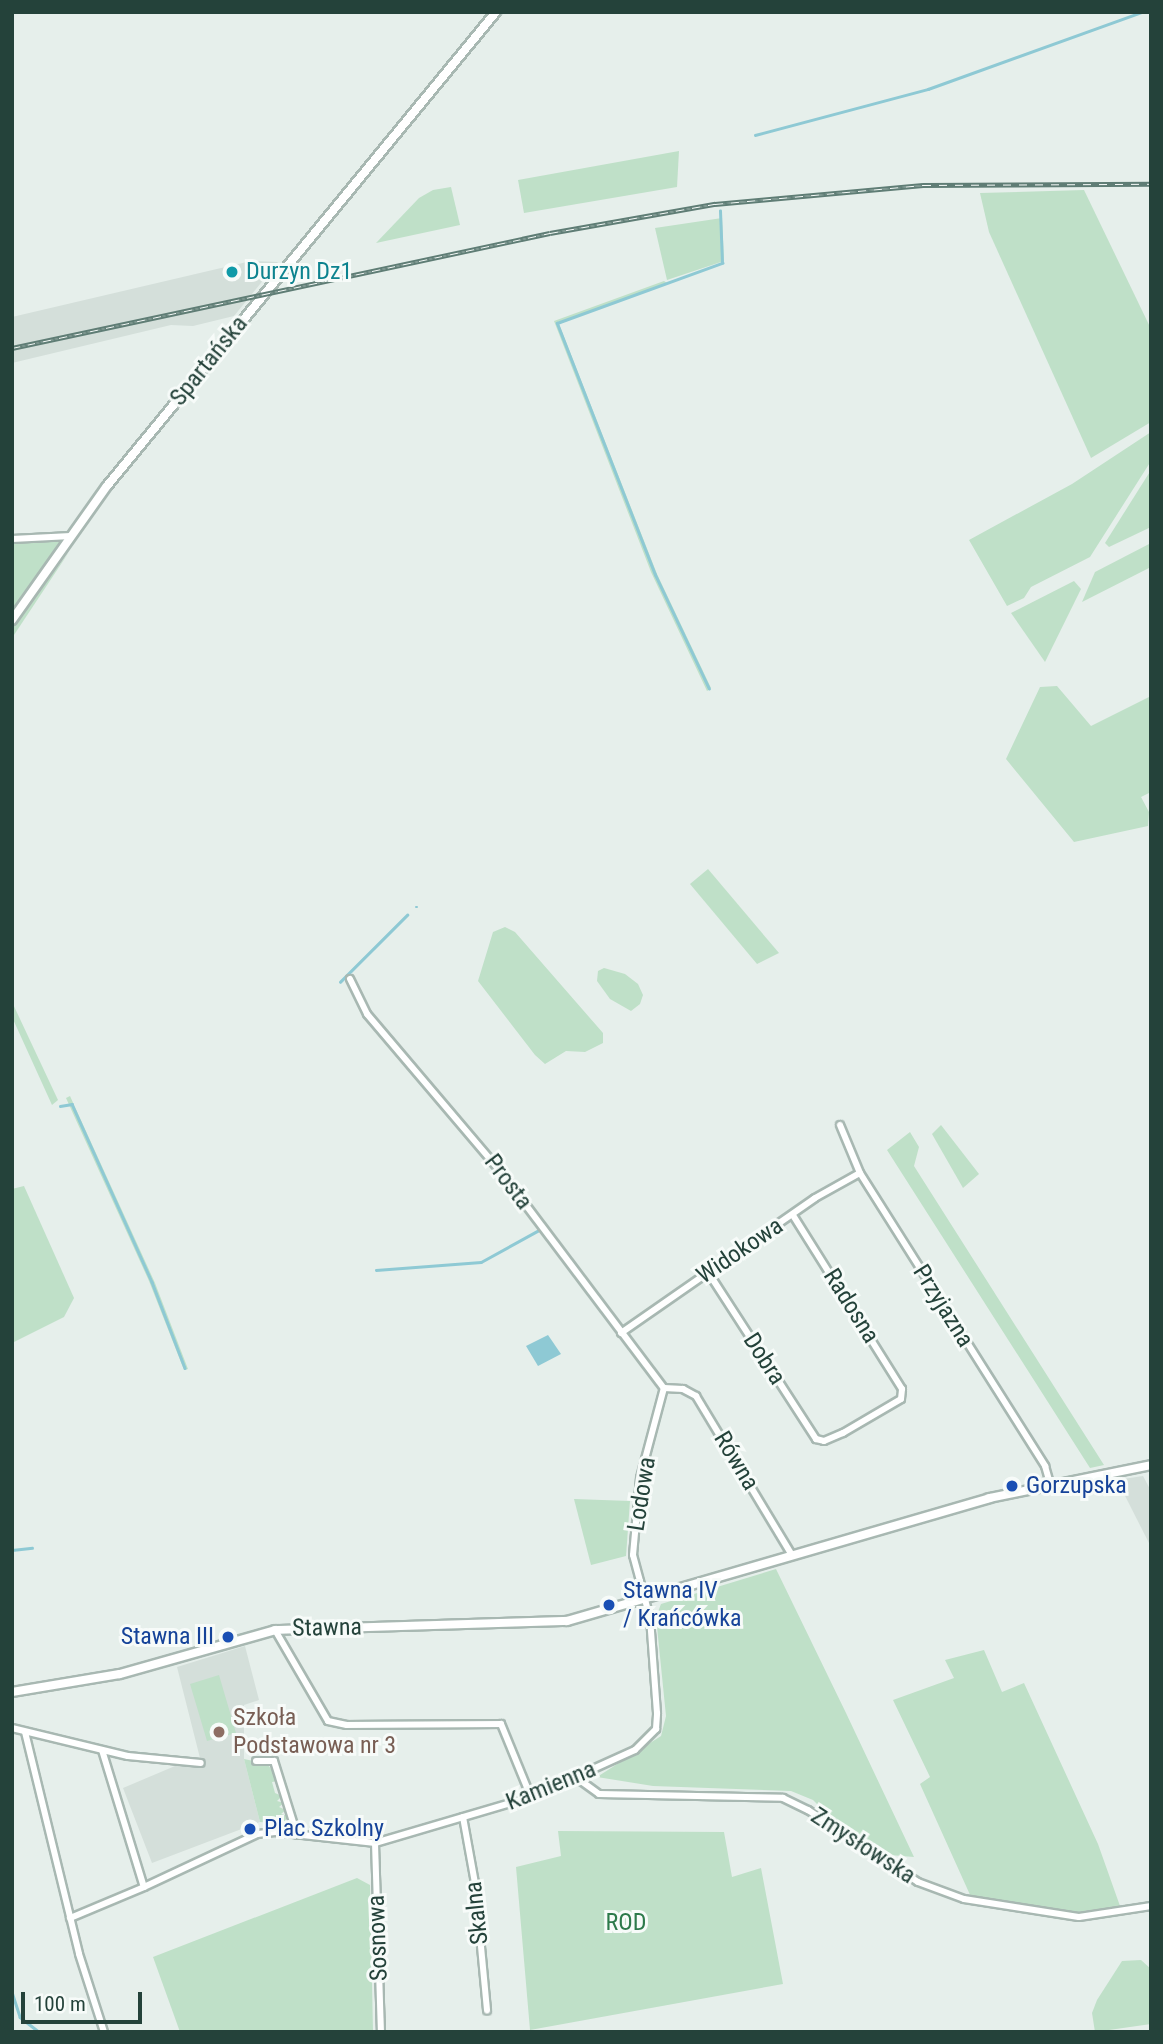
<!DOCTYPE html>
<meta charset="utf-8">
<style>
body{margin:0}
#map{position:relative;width:1163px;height:2044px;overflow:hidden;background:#e6efeb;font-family:"Roboto Condensed",sans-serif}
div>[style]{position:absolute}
.built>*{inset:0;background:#d4dfda}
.green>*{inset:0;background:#bfe0c8}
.water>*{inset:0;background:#8ec9d4}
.stream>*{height:2.5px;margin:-1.25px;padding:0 1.25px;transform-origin:1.25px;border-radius:1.25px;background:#8ec9d4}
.roads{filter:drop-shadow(2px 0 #a8b8b2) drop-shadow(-2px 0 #a8b8b2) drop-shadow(0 2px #a8b8b2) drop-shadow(0 -2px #a8b8b2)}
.minor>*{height:6px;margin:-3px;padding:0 3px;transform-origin:3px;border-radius:3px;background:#fff}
.tertiary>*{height:8px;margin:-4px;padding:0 4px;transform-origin:4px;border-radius:4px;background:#fff}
.rail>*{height:5px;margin-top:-2.5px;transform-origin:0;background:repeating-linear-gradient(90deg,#f7fbf9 0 8px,#5f7d75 0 16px);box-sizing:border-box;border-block:2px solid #5f7d75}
.dots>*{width:19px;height:19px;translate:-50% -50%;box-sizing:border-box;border:4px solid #f7fbf9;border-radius:50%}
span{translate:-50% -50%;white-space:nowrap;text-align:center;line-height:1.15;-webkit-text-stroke:6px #f7fbf9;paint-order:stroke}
.culture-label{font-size:24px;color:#0d838f}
.left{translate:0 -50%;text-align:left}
.street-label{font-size:24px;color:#24423a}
.transit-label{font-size:24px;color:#164399}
.right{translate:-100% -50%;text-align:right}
.education-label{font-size:24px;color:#785e54}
.park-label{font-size:24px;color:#2d7a4b}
.frame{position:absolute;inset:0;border:14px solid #24423a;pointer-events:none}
.scale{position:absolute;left:21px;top:1992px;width:121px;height:32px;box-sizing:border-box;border:4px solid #24423a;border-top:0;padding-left:9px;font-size:21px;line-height:24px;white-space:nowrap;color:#24423a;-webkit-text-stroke:5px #f7fbf9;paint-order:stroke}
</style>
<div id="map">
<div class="built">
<div style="clip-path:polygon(251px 261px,278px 262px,234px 316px,193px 326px,171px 325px,12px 363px,12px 317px)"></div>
<div style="clip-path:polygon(1143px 1476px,1151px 1491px,1151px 1547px,1117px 1480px)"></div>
<div style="clip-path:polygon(245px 1646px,259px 1700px,244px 1705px,244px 1759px,260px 1822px,152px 1863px,123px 1788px,175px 1766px,202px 1766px,177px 1667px)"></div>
</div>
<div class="green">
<div style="clip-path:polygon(679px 151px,677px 187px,524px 213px,518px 180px)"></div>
<div style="clip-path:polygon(451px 187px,460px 225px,376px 243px,419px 198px,433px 190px)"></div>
<div style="clip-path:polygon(1084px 190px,1151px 329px,1151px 422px,1091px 458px,989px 232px,980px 193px)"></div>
<div style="clip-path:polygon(722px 218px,724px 261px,667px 280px,655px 228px)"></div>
<div style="clip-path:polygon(664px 281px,667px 283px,559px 324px,657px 574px,711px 688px,707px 691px,651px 572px,554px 321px)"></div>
<div style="clip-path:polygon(1151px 432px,1151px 461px,1090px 557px,1031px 587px,1024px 598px,1007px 606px,969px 540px,1072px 484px)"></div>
<div style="clip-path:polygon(1151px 470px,1151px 527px,1109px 547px,1105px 543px)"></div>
<div style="clip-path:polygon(60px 539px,61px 542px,12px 610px,12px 541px)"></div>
<div style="clip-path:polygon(1151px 543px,1151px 567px,1082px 602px,1095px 572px)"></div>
<div style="clip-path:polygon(69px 552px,12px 638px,12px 628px)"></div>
<div style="clip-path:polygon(1074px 581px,1081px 589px,1045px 662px,1011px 613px)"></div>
<div style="clip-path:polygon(1057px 686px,1091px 726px,1151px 696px,1151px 792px,1141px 797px,1149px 812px,1148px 826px,1074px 842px,1006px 759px,1040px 687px)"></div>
<div style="clip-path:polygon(708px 869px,779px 953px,757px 964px,690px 884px)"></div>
<div style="clip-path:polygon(505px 927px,515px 932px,603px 1033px,603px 1043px,585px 1052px,566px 1051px,545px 1064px,535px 1055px,478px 981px,493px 932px)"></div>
<div style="clip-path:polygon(604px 968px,625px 974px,638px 984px,643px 995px,640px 1004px,631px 1011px,610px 999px,597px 981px,598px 971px)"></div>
<div style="clip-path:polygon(12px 1002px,58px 1100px,52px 1105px,12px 1017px)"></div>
<div style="clip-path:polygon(70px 1096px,155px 1283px,188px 1369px,184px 1370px,149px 1281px,66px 1098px)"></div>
<div style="clip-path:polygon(941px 1125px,979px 1174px,963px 1188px,932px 1134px)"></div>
<div style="clip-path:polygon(910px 1132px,919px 1147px,914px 1166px,1104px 1465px,1090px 1468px,887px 1150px)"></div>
<div style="clip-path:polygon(24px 1186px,74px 1298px,64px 1317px,12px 1343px,12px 1189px)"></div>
<div style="clip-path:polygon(574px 1499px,630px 1501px,626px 1556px,591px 1565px)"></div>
<div style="clip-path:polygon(776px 1569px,846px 1713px,914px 1857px,890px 1855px,845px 1832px,813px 1800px,791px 1791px,653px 1786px,597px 1777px,661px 1736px,666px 1716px,656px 1617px,661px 1604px)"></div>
<div style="clip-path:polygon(984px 1650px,1002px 1692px,1024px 1683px,1098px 1844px,1120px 1906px,1077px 1912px,971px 1897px,920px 1784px,930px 1777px,893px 1700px,954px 1678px,945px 1660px)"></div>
<div style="clip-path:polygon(219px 1675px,236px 1733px,207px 1741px,190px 1684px)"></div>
<div style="clip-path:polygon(244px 1759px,267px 1764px,272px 1770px,278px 1781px,272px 1782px,275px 1793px,282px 1796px,277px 1801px,284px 1803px,279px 1807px,286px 1810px,281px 1814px,288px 1816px,283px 1824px,260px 1822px)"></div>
<div style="clip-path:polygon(558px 1831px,724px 1832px,732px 1877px,761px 1868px,783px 1984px,530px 2030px,516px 1867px,561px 1856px)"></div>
<div style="clip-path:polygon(357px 1878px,370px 1885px,373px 2032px,180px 2032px,153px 1957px)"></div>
<div style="clip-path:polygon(1141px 1960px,1151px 1969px,1151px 2024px,1095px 2032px,1092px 2013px,1097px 2000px,1122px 1961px)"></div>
</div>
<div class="water">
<div style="clip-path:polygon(548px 1335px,561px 1354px,538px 1366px,526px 1346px)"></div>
</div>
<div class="stream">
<div style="left:755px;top:135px;width:179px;rotate:-14.9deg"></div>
<div style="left:928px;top:89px;width:227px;rotate:-19.8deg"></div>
<div style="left:709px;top:689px;width:126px;rotate:-115.3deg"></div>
<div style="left:655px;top:575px;width:270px;rotate:-111.3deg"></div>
<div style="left:557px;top:323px;width:176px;rotate:-20deg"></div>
<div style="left:722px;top:263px;width:52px;rotate:-92.2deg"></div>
<div style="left:416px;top:907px;width:1px"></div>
<div style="left:340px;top:982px;width:95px;rotate:-45deg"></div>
<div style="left:60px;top:1106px;width:12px;rotate:-9deg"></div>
<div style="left:72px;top:1104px;width:195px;rotate:65.8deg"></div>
<div style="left:152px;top:1282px;width:92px;rotate:69deg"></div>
<div style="left:376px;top:1270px;width:105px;rotate:-4.4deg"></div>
<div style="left:481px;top:1262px;width:66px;rotate:-28.9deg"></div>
<div style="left:12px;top:1550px;width:20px;rotate:-6deg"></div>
<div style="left:12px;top:1992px;width:26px;rotate:72deg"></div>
<div style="left:20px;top:2017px;width:24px;rotate:38deg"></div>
</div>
<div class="roads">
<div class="minor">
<div style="left:12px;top:539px;width:59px;rotate:-2.9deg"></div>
<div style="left:350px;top:979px;width:39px;rotate:64deg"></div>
<div style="left:367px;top:1014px;width:207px;rotate:49.7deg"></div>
<div style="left:501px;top:1172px;width:271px;rotate:53deg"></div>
<div style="left:840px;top:1125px;width:52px;rotate:67.4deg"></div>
<div style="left:860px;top:1173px;width:347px;rotate:57.7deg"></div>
<div style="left:1045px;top:1466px;width:19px;rotate:74deg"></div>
<div style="left:708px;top:1272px;width:199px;rotate:57.1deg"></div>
<div style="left:816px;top:1439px;width:8px;rotate:14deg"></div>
<div style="left:824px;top:1441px;width:21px;rotate:-23deg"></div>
<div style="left:843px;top:1433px;width:67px;rotate:-30.4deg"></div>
<div style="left:901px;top:1399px;width:10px;rotate:-84deg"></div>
<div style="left:902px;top:1389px;width:205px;rotate:-122.1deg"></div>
<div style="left:621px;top:1333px;width:236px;rotate:-34.8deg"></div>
<div style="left:815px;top:1198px;width:51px;rotate:-29.1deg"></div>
<div style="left:664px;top:1388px;width:19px;rotate:3deg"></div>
<div style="left:683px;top:1389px;width:15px;rotate:28deg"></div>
<div style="left:696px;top:1396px;width:186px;rotate:58.9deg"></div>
<div style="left:275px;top:1630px;width:105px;rotate:59.8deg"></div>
<div style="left:328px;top:1721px;width:19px;rotate:12deg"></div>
<div style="left:347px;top:1725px;width:154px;rotate:-0.4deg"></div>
<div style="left:501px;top:1724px;width:79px;rotate:67.7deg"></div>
<div style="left:12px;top:1728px;width:119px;rotate:13.6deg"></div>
<div style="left:128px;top:1756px;width:73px;rotate:5.5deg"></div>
<div style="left:25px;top:1732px;width:228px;rotate:76.3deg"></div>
<div style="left:79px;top:1954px;width:82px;rotate:72.2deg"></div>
<div style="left:102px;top:1750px;width:143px;rotate:73deg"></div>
<div style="left:144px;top:1887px;width:125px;rotate:-25.1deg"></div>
<div style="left:257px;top:1834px;width:18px;rotate:-6deg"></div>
<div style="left:275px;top:1832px;width:101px;rotate:6.3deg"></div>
<div style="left:375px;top:1843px;width:163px;rotate:-16.4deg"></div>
<div style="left:531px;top:1797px;width:114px;rotate:-24.3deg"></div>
<div style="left:635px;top:1750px;width:30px;rotate:-45deg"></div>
<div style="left:656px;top:1729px;width:16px;rotate:-86deg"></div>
<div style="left:657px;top:1713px;width:95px;rotate:-94.2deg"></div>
<div style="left:650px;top:1618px;width:65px;rotate:-105.1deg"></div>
<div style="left:633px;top:1555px;width:77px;rotate:-84.8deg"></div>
<div style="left:640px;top:1478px;width:93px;rotate:-75.1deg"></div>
<div style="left:256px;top:1761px;width:18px"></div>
<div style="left:274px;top:1761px;width:77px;rotate:72.7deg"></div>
<div style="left:577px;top:1778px;width:27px;rotate:36deg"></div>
<div style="left:599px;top:1794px;width:184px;rotate:1.2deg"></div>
<div style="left:783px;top:1798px;width:28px;rotate:26deg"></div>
<div style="left:808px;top:1810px;width:131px;rotate:33.2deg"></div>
<div style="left:918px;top:1882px;width:49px;rotate:20.3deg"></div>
<div style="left:964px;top:1899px;width:116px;rotate:8.9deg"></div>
<div style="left:1079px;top:1917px;width:73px;rotate:-8.7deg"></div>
<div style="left:463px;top:1817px;width:67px;rotate:79.7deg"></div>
<div style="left:475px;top:1883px;width:128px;rotate:84.6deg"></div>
<div style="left:375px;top:1843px;width:189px;rotate:88.2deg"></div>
<div style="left:70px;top:1918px;width:80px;rotate:-22.7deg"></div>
</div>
<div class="tertiary">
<div style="left:12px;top:620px;width:164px;rotate:-54.7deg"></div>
<div style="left:107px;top:486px;width:613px;rotate:-50.63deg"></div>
<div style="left:12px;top:1692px;width:109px;rotate:-9.5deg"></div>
<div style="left:120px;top:1674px;width:161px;rotate:-15.8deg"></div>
<div style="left:275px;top:1630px;width:292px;rotate:-1.8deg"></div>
<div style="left:567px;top:1621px;width:440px;rotate:-16.2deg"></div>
<div style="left:989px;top:1498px;width:165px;rotate:-11.5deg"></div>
</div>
</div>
<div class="rail">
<div style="left:12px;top:348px;width:550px;rotate:-12.07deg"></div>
<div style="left:550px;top:233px;width:168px;rotate:-10deg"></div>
<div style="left:715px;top:204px;width:209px;rotate:-5.2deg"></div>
<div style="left:923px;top:185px;width:228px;rotate:-0.3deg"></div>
</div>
<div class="dots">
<div style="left:232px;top:272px;background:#0f9aa8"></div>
<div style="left:1012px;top:1486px;background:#1a4fb4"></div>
<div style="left:609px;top:1605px;background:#1a4fb4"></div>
<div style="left:228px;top:1637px;background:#1a4fb4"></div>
<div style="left:219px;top:1732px;background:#8d6e63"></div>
<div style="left:250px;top:1829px;background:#1a4fb4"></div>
</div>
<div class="culture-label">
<span class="left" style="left:246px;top:272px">Durzyn Dz1</span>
</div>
<div class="street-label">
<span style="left:209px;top:361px;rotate:-51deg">Spartańska</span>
<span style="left:508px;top:1182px;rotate:53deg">Prosta</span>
<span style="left:740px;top:1251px;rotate:-34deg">Widokowa</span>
<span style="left:851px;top:1306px;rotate:58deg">Radosna</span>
<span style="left:943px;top:1306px;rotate:58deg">Przyjazna</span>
<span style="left:764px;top:1359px;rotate:57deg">Dobra</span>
<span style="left:736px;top:1461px;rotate:59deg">Równa</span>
<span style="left:642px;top:1494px;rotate:-81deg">Lodowa</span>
<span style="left:327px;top:1628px;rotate:-1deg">Stawna</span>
<span style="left:551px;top:1786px;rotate:-22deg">Kamienna</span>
<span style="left:863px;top:1846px;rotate:33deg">Zmysłowska</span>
<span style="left:477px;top:1913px;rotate:-96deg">Skalna</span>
<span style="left:378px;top:1938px;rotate:-92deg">Sosnowa</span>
</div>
<div class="transit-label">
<span class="left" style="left:1026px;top:1486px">Gorzupska</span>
<span class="left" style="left:623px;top:1605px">Stawna IV<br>/ Krańcówka</span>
<span class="right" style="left:214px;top:1637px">Stawna III</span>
<span class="left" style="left:264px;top:1829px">Plac Szkolny</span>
</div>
<div class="education-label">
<span class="left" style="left:233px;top:1732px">Szkoła<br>Podstawowa nr 3</span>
</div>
<div class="park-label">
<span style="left:626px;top:1923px">ROD</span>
</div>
<div class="frame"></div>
<div class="scale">100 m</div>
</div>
